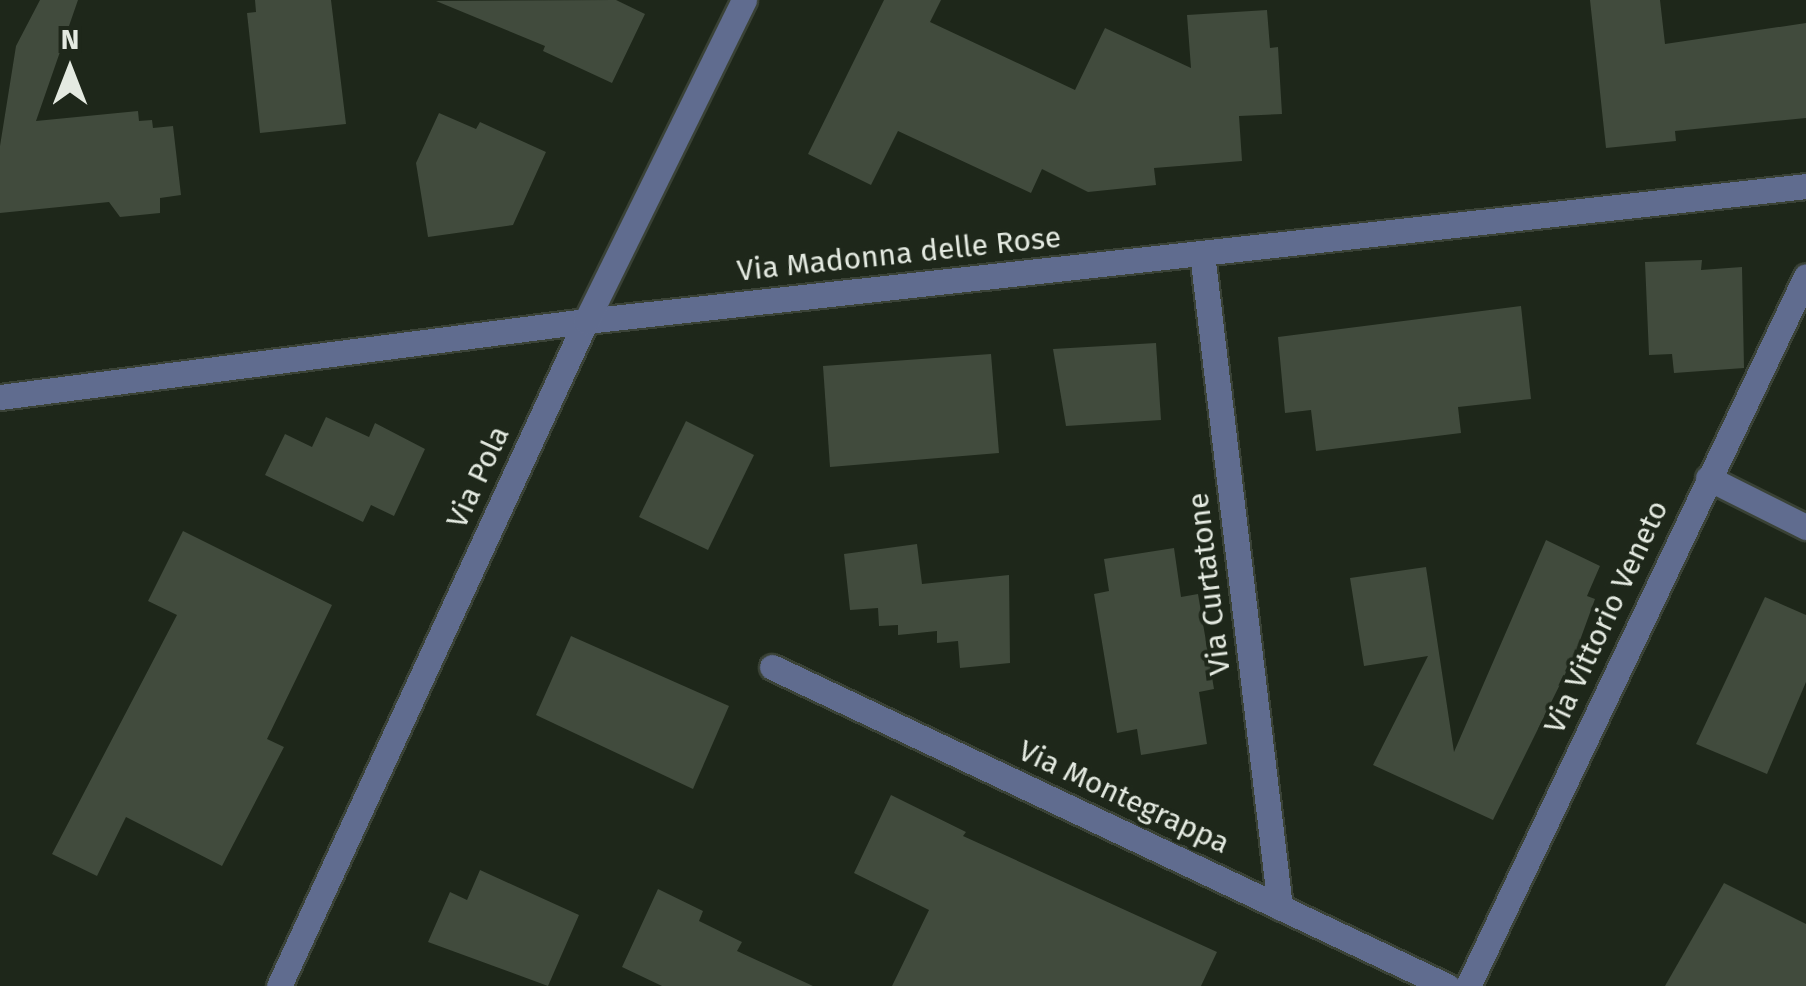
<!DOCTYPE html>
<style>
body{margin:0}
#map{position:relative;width:1806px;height:986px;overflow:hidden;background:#1e271a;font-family:"Fira Sans",sans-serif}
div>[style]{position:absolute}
.building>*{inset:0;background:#414b3d}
.roads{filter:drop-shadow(2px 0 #3a4236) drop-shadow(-2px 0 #3a4236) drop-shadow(0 2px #3a4236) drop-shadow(0 -2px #3a4236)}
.minor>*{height:25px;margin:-12.5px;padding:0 12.5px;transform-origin:12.5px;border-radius:12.5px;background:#606c8f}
span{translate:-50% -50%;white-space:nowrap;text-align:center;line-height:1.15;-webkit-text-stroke:8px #1e271a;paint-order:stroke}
.street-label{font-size:30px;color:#e4eae1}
.north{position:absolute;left:20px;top:20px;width:100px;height:100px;-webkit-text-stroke:8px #1e271a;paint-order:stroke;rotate:0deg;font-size:28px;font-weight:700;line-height:40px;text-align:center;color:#e4eae1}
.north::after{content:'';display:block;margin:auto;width:35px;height:45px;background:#e4eae1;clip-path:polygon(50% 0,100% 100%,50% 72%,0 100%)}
</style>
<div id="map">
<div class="building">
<div style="clip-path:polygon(40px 0,78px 0,36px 121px,138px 111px,139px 121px,152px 120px,153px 128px,173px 126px,181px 195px,160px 198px,160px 213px,120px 217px,109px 202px,0 213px,0 146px,16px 46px)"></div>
<div style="clip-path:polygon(255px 0,331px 0,346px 124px,260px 133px,247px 13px,256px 12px)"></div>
<div style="clip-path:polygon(616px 0,645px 14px,612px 83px,543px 51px,545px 46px,436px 1px)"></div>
<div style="clip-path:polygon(884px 0,941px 0,930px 22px,1075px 90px,1105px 28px,1191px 68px,1187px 15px,1267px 10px,1270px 48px,1278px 47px,1282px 114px,1239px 116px,1242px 161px,1154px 168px,1156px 185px,1088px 192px,1042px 169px,1031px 193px,898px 131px,871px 185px,808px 154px)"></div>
<div style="clip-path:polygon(1590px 0,1660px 0,1665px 44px,1806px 23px,1806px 118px,1675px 131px,1676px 141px,1606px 148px)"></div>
<div style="clip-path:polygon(439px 113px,476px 129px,480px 122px,546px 152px,513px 225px,428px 237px,416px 163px)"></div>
<div style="clip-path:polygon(1702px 260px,1701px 270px,1742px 267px,1744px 368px,1674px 373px,1672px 354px,1649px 355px,1645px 262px)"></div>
<div style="clip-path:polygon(1521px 306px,1531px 399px,1458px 407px,1461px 433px,1316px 451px,1311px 410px,1285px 413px,1278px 337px)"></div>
<div style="clip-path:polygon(1156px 343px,1161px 420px,1066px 426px,1053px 349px)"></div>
<div style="clip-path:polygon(991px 354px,999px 453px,830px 467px,823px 366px)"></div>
<div style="clip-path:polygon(326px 417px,369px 437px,375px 423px,425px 449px,394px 516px,371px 505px,363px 522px,265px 475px,285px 434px,312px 447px)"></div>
<div style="clip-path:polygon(686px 421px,754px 455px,708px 550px,639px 517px)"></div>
<div style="clip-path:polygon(183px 531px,332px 605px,267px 739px,284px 747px,222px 866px,126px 817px,97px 876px,52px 854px,177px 615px,148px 601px)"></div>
<div style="clip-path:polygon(1546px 540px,1600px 566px,1587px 596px,1595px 599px,1575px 654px,1493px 820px,1373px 765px,1428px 656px,1364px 666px,1350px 578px,1426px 567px,1454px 752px)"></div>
<div style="clip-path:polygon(917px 544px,922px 584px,1009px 575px,1010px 663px,960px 668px,958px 641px,937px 643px,937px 631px,898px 635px,898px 625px,879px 626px,878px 608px,850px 610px,844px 554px)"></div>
<div style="clip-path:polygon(1174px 548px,1181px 597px,1198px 594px,1214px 689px,1199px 692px,1207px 744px,1141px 755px,1137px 729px,1117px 733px,1094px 594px,1109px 591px,1104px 559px)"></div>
<div style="clip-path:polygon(1765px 597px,1806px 615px,1806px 682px,1767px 774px,1696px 744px)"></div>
<div style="clip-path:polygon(571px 636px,729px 706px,693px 789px,536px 715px)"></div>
<div style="clip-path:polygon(891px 795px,966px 832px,963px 836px,1217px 952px,1201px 986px,892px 986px,929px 910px,854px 873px)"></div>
<div style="clip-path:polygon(480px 870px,579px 915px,548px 986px,428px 942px,450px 892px,467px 900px)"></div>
<div style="clip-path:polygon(1724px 883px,1806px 924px,1806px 986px,1665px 986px)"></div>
<div style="clip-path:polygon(658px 889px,703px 911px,699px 921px,742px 942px,737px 951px,813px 986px,662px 986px,622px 967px)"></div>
</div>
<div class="roads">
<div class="minor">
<div style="left:1202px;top:253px;width:659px;rotate:83.2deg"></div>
<div style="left:0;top:397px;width:591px;rotate:-7.39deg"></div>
<div style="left:586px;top:321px;width:1227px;rotate:-6.31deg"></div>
<div style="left:1708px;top:478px;width:110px;rotate:26.6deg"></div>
<div style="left:772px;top:667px;width:747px;rotate:25.3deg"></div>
<div style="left:279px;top:986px;width:732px;rotate:-65.22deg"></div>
<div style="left:586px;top:321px;width:358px;rotate:-63.8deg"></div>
<div style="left:1468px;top:986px;width:786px;rotate:-64.54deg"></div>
</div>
</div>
<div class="street-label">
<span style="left:899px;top:254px;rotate:-6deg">Via Madonna delle Rose</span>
<span style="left:478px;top:477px;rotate:-65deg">Via Pola</span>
<span style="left:1209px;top:584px;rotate:-97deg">Via Curtatone</span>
<span style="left:1606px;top:617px;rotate:-65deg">Via Vittorio Veneto</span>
<span style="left:1124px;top:797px;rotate:25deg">Via Montegrappa</span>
</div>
<div class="north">N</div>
</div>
